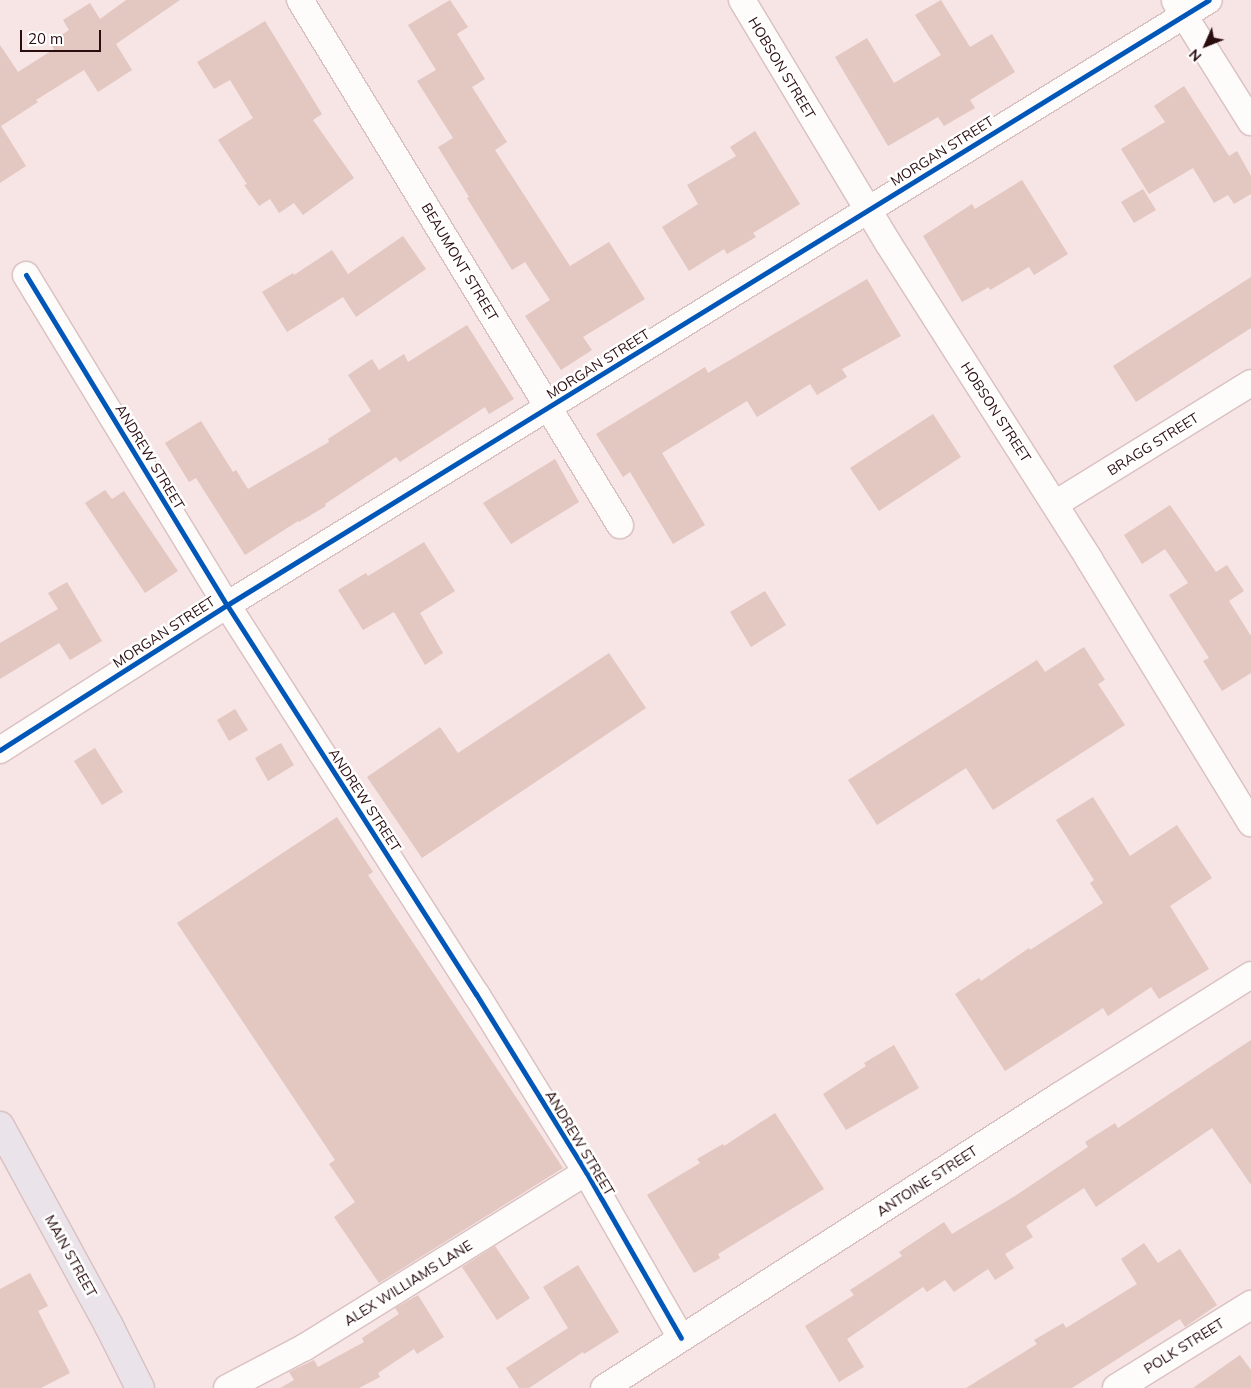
<!DOCTYPE html>
<style>
body{margin:0}
#map{position:relative;width:1251px;height:1388px;overflow:hidden;background:#f7e4e4;font-family:Mulish,sans-serif}
div>[style]{position:absolute}
.building>*{inset:0;background:#e3c7c1}
.roads{filter:drop-shadow(1px 0 #d9c0c1) drop-shadow(-1px 0 #d9c0c1) drop-shadow(0 1px #d9c0c1) drop-shadow(0 -1px #d9c0c1)}
.minor>*{height:26px;margin:-13px;padding:0 13px;transform-origin:13px;border-radius:13px;background:#fefbfb}
.tertiary>*{height:28px;margin:-14px;padding:0 14px;transform-origin:14px;border-radius:14px;background:#fefbfb}
.primary>*{height:28px;margin:-14px;padding:0 14px;transform-origin:14px;border-radius:14px;background:#eae3e9}
.cycleway>*{height:5px;margin:-2.5px;padding:0 2.5px;transform-origin:2.5px;border-radius:2.5px;background:#0057b8}
span{translate:-50% -50%;white-space:nowrap;text-align:center;line-height:1.15;-webkit-text-stroke:5px #fff;paint-order:stroke}
.street-label{font-size:14px;color:#2a0d0f}
.north{position:absolute;left:1181px;top:20px;width:50px;height:50px;-webkit-text-stroke:4px #fff;paint-order:stroke;rotate:226deg;font-size:14px;font-weight:700;line-height:20px;text-align:center;color:#2a0d0f}
.north::after{content:'';display:block;margin:auto;width:18px;height:22px;background:#2a0d0f;clip-path:polygon(50% 0,100% 100%,50% 72%,0 100%)}
.scale{position:absolute;left:20px;top:30px;width:81px;height:22px;box-sizing:border-box;border:2px solid #2a0d0f;border-top:0;padding-left:6px;font-size:15px;line-height:18px;white-space:nowrap;color:#2a0d0f;-webkit-text-stroke:4px #fff;paint-order:stroke}
</style>
<div id="map">
<div class="building">
<div style="clip-path:polygon(126px 0,180px 0,116px 44px,132px 70px,98px 92px,84px 70px,36px 100px,38px 102px,1px 126px,26px 166px,0 183px,0 45px,18px 72px,54px 49px,50px 43px,69px 30px,63px 20px,90px 3px,100px 19px)"></div>
<div style="clip-path:polygon(450px 0,468px 27px,457px 34px,485px 79px,472px 87px,507px 142px,495px 150px,570px 266px,609px 242px,645px 299px,583px 337px,592px 350px,561px 370px,525px 316px,550px 300px,525px 262px,512px 270px,467px 198px,469px 197px,438px 147px,453px 138px,417px 81px,436px 70px,408px 25px)"></div>
<div style="clip-path:polygon(941px 0,970px 47px,992px 34px,1015px 72px,970px 100px,975px 108px,944px 126px,938px 117px,888px 146px,835px 57px,867px 38px,894px 83px,941px 55px,915px 15px)"></div>
<div style="clip-path:polygon(265px 21px,322px 114px,313px 120px,354px 178px,303px 215px,294px 203px,279px 213px,270px 199px,259px 206px,244px 185px,247px 184px,218px 140px,253px 118px,230px 80px,214px 89px,197px 62px)"></div>
<div style="clip-path:polygon(1184px 86px,1229px 156px,1237px 151px,1251px 176px,1251px 194px,1234px 204px,1228px 195px,1214px 203px,1193px 168px,1149px 194px,1121px 149px,1165px 122px,1154px 106px)"></div>
<div style="clip-path:polygon(755px 131px,800px 204px,753px 233px,756px 237px,727px 254px,724px 249px,689px 271px,662px 227px,698px 204px,687px 185px,736px 156px,730px 147px)"></div>
<div style="clip-path:polygon(1022px 180px,1068px 254px,1034px 275px,1029px 267px,990px 290px,989px 287px,962px 302px,923px 236px,972px 204px,975px 209px)"></div>
<div style="clip-path:polygon(1143px 189px,1156px 210px,1134px 223px,1121px 202px)"></div>
<div style="clip-path:polygon(403px 236px,426px 269px,356px 317px,343px 297px,287px 332px,262px 292px,293px 273px,294px 275px,332px 250px,348px 274px)"></div>
<div style="clip-path:polygon(1251px 277px,1251px 328px,1136px 402px,1113px 366px)"></div>
<div style="clip-path:polygon(867px 279px,901px 336px,842px 369px,847px 377px,817px 395px,810px 384px,757px 417px,747px 401px,662px 453px,705px 525px,673px 544px,630px 472px,623px 477px,596px 434px,705px 367px,708px 373px)"></div>
<div style="clip-path:polygon(467px 325px,514px 399px,489px 414px,485px 407px,400px 462px,396px 457px,325px 504px,326px 506px,299px 522px,298px 521px,245px 555px,196px 478px,189px 482px,165px 443px,201px 421px,233px 472px,236px 470px,248px 489px,329px 442px,328px 439px,371px 411px,348px 375px,372px 359px,379px 370px,404px 354px,408px 362px)"></div>
<div style="clip-path:polygon(933px 414px,961px 457px,879px 511px,850px 468px)"></div>
<div style="clip-path:polygon(555px 459px,579px 502px,511px 544px,483px 503px)"></div>
<div style="clip-path:polygon(105px 490px,112px 499px,124px 491px,178px 571px,145px 593px,85px 503px)"></div>
<div style="clip-path:polygon(1170px 505px,1216px 572px,1227px 565px,1244px 591px,1229px 601px,1251px 636px,1251px 673px,1222px 691px,1203px 661px,1209px 658px,1169px 595px,1188px 583px,1165px 549px,1142px 564px,1124px 535px)"></div>
<div style="clip-path:polygon(424px 542px,455px 591px,420px 613px,443px 653px,425px 665px,394px 612px,363px 630px,338px 590px,366px 573px,368px 576px)"></div>
<div style="clip-path:polygon(67px 582px,102px 641px,70px 660px,59px 643px,0 679px,0 643px,58px 609px,48px 593px)"></div>
<div style="clip-path:polygon(765px 591px,786px 625px,751px 647px,730px 612px)"></div>
<div style="clip-path:polygon(1084px 647px,1105px 680px,1098px 684px,1125px 725px,993px 810px,966px 768px,877px 825px,848px 780px,1037px 660px,1045px 672px)"></div>
<div style="clip-path:polygon(609px 653px,646px 708px,422px 858px,367px 777px,440px 727px,458px 753px)"></div>
<div style="clip-path:polygon(235px 709px,248px 730px,229px 741px,217px 720px)"></div>
<div style="clip-path:polygon(281px 743px,294px 765px,268px 781px,255px 758px)"></div>
<div style="clip-path:polygon(95px 748px,123px 792px,102px 805px,74px 761px)"></div>
<div style="clip-path:polygon(1093px 797px,1130px 856px,1177px 825px,1212px 878px,1170px 906px,1209px 969px,1159px 999px,1151px 987px,1108px 1016px,1103px 1008px,1005px 1071px,955px 994px,979px 978px,981px 981px,1029px 948px,1030px 950px,1103px 903px,1090px 883px,1094px 880px,1056px 820px)"></div>
<div style="clip-path:polygon(337px 817px,373px 872px,368px 875px,563px 1168px,379px 1283px,334px 1217px,355px 1202px,329px 1164px,335px 1160px,177px 923px)"></div>
<div style="clip-path:polygon(1251px 1040px,1251px 1185px,1212px 1128px,1096px 1207px,1084px 1188px,1026px 1226px,1033px 1237px,1005px 1254px,1014px 1268px,995px 1280px,988px 1269px,954px 1292px,945px 1280px,927px 1292px,923px 1287px,847px 1339px,864px 1367px,839px 1382px,805px 1326px,854px 1295px,850px 1290px,902px 1256px,899px 1252px,944px 1222px,952px 1234px,1015px 1196px,1088px 1147px,1085px 1142px,1115px 1123px,1118px 1128px)"></div>
<div style="clip-path:polygon(894px 1045px,919px 1088px,846px 1130px,823px 1094px,866px 1066px,864px 1063px)"></div>
<div style="clip-path:polygon(775px 1113px,824px 1189px,718px 1254px,720px 1258px,694px 1273px,647px 1195px,700px 1163px,697px 1159px,723px 1144px,724px 1146px)"></div>
<div style="clip-path:polygon(1144px 1243px,1158px 1263px,1180px 1249px,1217px 1305px,1185px 1327px,1180px 1319px,1072px 1388px,966px 1388px,1037px 1344px,1034px 1340px,1063px 1323px,1066px 1328px,1137px 1284px,1121px 1259px)"></div>
<div style="clip-path:polygon(495px 1246px,530px 1298px,497px 1320px,462px 1267px)"></div>
<div style="clip-path:polygon(578px 1265px,619px 1332px,584px 1354px,583px 1352px,529px 1388px,519px 1388px,506px 1368px,568px 1328px,543px 1287px)"></div>
<div style="clip-path:polygon(30px 1273px,48px 1306px,38px 1311px,70px 1373px,41px 1388px,0 1388px,0 1289px)"></div>
<div style="clip-path:polygon(418px 1295px,444px 1337px,417px 1354px,414px 1349px,378px 1373px,380px 1377px,359px 1388px,280px 1388px,294px 1380px,289px 1372px,314px 1360px,318px 1367px,364px 1342px,362px 1338px,399px 1314px,395px 1308px)"></div>
<div style="clip-path:polygon(1240px 1355px,1251px 1370px,1251px 1388px,1193px 1388px)"></div>
</div>
<div class="roads">
<div class="minor">
<div style="left:300px;top:0;width:615px;rotate:58.64deg"></div>
<div style="left:742px;top:0;width:283px;rotate:59deg"></div>
<div style="left:888px;top:243px;width:375px;rotate:57.5deg"></div>
<div style="left:1089px;top:559px;width:310px;rotate:58.5deg"></div>
<div style="left:1175px;top:1px;width:143px;rotate:57.9deg"></div>
<div style="left:26px;top:275px;width:386px;rotate:58.7deg"></div>
<div style="left:227px;top:605px;width:462px;rotate:57.4deg"></div>
<div style="left:476px;top:994px;width:209px;rotate:58.3deg"></div>
<div style="left:586px;top:1172px;width:191px;rotate:60.2deg"></div>
<div style="left:1055px;top:504px;width:230px;rotate:-31.7deg"></div>
<div style="left:0;top:750px;width:269px;rotate:-32.6deg"></div>
<div style="left:227px;top:605px;width:1153px;rotate:-31.64deg"></div>
<div style="left:227px;top:1388px;width:88px;rotate:-27.7deg"></div>
<div style="left:305px;top:1347px;width:331px;rotate:-31.9deg"></div>
<div style="left:604px;top:1388px;width:541px;rotate:-32.69deg"></div>
<div style="left:1059px;top:1096px;width:227px;rotate:-32.2deg"></div>
</div>
<div class="tertiary">
<div style="left:1117px;top:1388px;width:158px;rotate:-31.8deg"></div>
</div>
<div class="primary">
<div style="left:0;top:1126px;width:228px;rotate:61.4deg"></div>
<div style="left:109px;top:1326px;width:69px;rotate:63.4deg"></div>
</div>
</div>
<div class="cycleway">
<div style="left:26px;top:275px;width:386px;rotate:58.7deg"></div>
<div style="left:227px;top:605px;width:462px;rotate:57.4deg"></div>
<div style="left:476px;top:994px;width:209px;rotate:58.3deg"></div>
<div style="left:586px;top:1172px;width:191px;rotate:60.2deg"></div>
<div style="left:0;top:750px;width:269px;rotate:-32.6deg"></div>
<div style="left:227px;top:605px;width:1153px;rotate:-31.64deg"></div>
</div>
<div class="street-label">
<span style="left:782px;top:68px;rotate:59deg">HOBSON STREET</span>
<span style="left:942px;top:151px;rotate:-32deg">MORGAN STREET</span>
<span style="left:460px;top:262px;rotate:59deg">BEAUMONT STREET</span>
<span style="left:598px;top:364px;rotate:-32deg">MORGAN STREET</span>
<span style="left:996px;top:412px;rotate:57deg">HOBSON STREET</span>
<span style="left:1153px;top:444px;rotate:-32deg">BRAGG STREET</span>
<span style="left:150px;top:457px;rotate:59deg">ANDREW STREET</span>
<span style="left:164px;top:632px;rotate:-33deg">MORGAN STREET</span>
<span style="left:365px;top:800px;rotate:57deg">ANDREW STREET</span>
<span style="left:580px;top:1143px;rotate:59deg">ANDREW STREET</span>
<span style="left:927px;top:1181px;rotate:-33deg">ANTOINE STREET</span>
<span style="left:71px;top:1256px;rotate:61deg">MAIN STREET</span>
<span style="left:408px;top:1283px;rotate:-32deg">ALEX WILLIAMS LANE</span>
<span style="left:1184px;top:1346px;rotate:-32deg">POLK STREET</span>
</div>
<div class="north">N</div>
<div class="scale">20 m</div>
</div>
